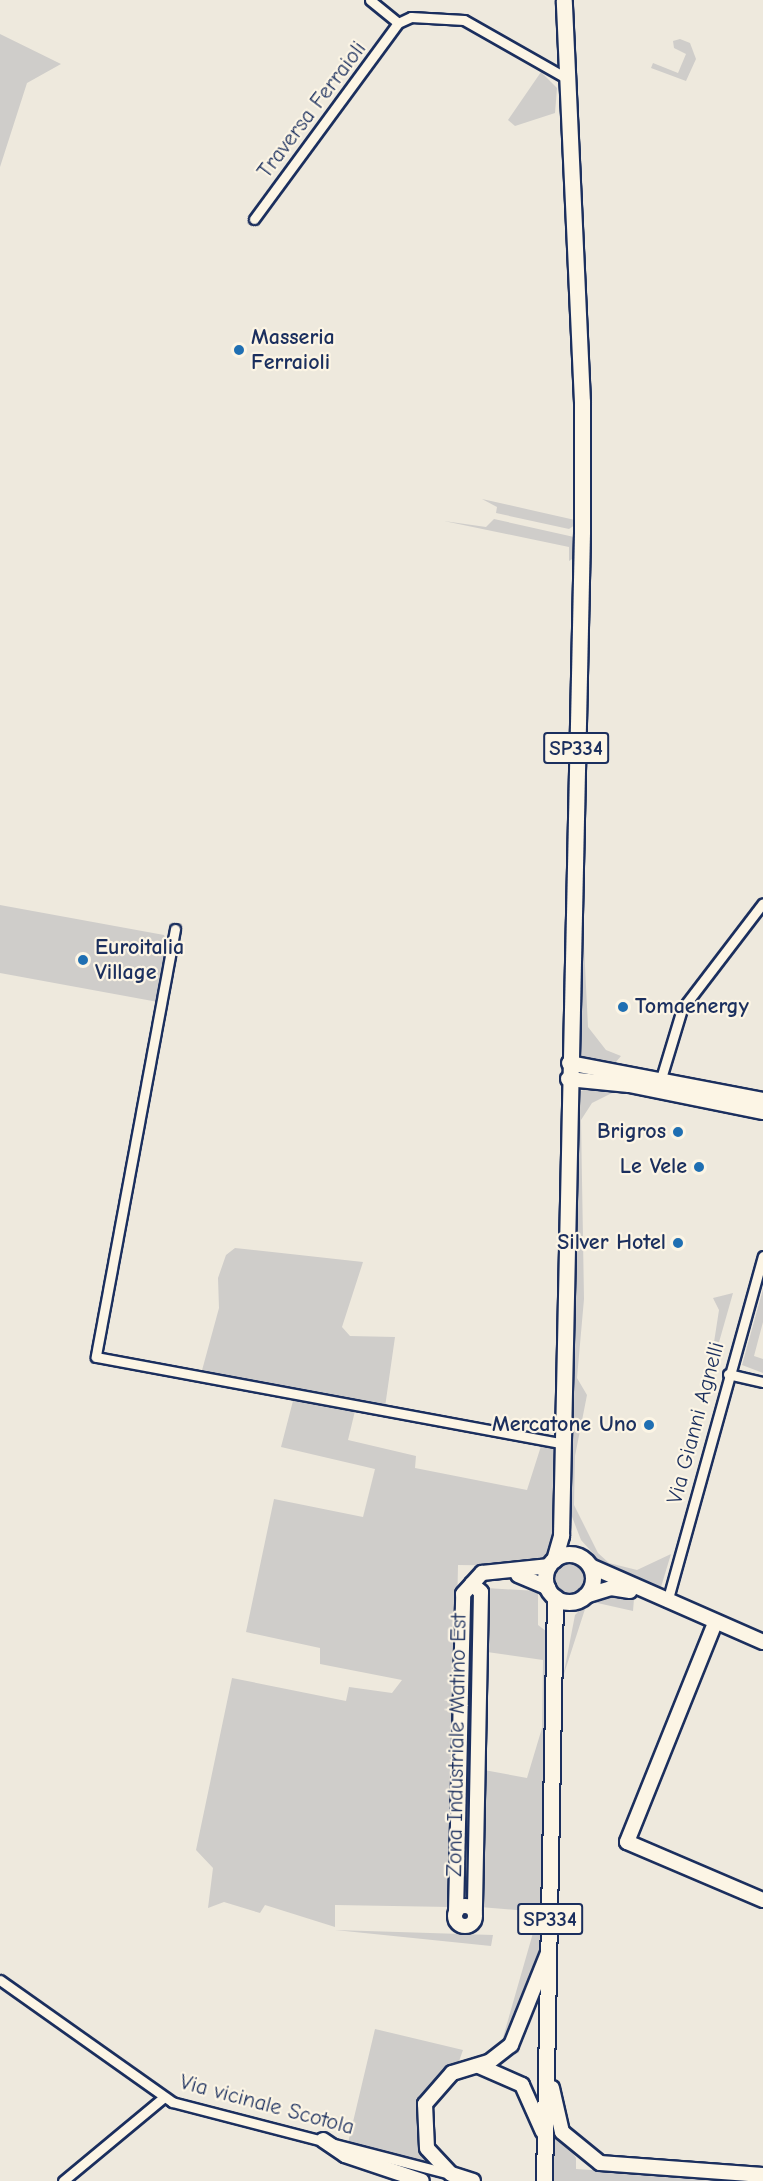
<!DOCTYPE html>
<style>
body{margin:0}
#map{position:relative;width:763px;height:2181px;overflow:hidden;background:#eee9dd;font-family:"Comic Neue",sans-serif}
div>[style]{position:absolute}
.green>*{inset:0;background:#cfcdca}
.round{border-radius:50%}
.roads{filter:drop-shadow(2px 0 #1b2f5e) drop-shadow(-2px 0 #1b2f5e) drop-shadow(0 2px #1b2f5e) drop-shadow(0 -2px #1b2f5e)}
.street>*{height:9px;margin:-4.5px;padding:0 4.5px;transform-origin:4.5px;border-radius:4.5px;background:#fcf5e5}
.secondary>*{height:14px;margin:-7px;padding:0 7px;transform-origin:7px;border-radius:7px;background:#fcf5e5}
.secondary>.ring{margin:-7px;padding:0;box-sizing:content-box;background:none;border:14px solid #fcf5e5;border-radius:50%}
.primary>*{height:15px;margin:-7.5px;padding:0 7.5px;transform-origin:7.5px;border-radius:7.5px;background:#fcf5e5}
.primary>.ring{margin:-7.5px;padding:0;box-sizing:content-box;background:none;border:15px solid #fcf5e5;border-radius:50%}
.dots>*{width:16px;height:16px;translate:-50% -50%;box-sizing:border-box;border:3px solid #fcf5e5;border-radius:50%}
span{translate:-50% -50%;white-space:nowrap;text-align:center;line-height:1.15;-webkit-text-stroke:4.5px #fcf5e5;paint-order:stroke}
.shield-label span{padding:2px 4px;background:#fcf5e5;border:2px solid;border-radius:4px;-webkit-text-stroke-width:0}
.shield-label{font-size:21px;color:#1b2f5e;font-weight:700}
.street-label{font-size:22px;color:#1b2f5e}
.poi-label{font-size:22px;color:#1b2f5e;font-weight:700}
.left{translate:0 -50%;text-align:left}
.right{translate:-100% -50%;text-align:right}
</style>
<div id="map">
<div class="green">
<div style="clip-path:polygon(0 34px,61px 64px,27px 83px,0 167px)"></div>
<div style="clip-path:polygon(680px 39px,690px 43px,696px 59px,686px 81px,651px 68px,653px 63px,678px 73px,686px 54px,674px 48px,673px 41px)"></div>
<div style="clip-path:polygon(541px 72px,557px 88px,555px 113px,515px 126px,508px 120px)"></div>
<div style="clip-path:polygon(482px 499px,575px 520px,575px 525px,569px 529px,496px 513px,497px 507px)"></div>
<div style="clip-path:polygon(494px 519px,574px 537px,574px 558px,569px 561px,569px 547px,444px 521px,486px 527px)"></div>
<div style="clip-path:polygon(0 905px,164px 935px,169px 947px,158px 1002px,0 973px)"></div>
<div style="clip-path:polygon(578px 918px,583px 925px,588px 1027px,606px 1050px,621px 1056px,615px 1063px,575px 1055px)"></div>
<div style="clip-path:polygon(584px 1090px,614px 1092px,592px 1103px,581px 1120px,584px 1299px,577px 1378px,587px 1395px,575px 1456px,574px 1505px,598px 1553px,609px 1563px,637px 1570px,671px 1554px,661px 1587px,599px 1560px,581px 1540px,569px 1509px,575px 1093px)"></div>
<div style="clip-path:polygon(235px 1248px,363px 1262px,342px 1327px,350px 1336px,395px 1337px,385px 1407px,201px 1374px,219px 1308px,218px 1278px,226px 1255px)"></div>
<div style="clip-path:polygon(763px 1289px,763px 1322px,754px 1356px,763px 1359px,763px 1373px,742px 1365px)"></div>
<div style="clip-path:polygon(733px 1293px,708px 1381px,719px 1310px,713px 1298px)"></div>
<div style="clip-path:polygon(294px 1397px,369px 1411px,355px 1411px,348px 1440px,416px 1456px,415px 1468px,527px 1490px,542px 1443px,555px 1447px,555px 1554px,531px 1566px,458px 1565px,451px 1907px,335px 1905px,335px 1927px,265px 1905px,260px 1913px,224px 1902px,208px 1908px,213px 1868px,196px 1850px,232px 1678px,346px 1701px,349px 1687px,392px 1693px,402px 1680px,320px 1664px,320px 1648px,246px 1632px,274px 1499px,363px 1517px,375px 1469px,281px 1447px)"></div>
<div class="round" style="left:554px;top:1562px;width:32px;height:32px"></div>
<div style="clip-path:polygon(486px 1588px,538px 1591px,538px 1625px,550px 1634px,543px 1938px,511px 2039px,500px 2048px,539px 1912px,480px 1907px,484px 1770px,527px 1778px,542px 1728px,543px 1660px,487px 1652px)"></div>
<div style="clip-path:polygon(596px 1594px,634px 1599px,633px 1611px,593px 1602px,586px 1606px,563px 1677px,575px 1615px)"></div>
<div style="clip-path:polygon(335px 1930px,493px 1935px,491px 1946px)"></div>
<div style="clip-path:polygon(375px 2029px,463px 2050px,457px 2067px,433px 2084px,417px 2114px,420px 2145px,433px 2165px,348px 2143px)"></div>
<div style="clip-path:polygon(551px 2120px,576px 2158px,576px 2169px,763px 2181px,551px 2181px)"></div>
</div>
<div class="roads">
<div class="street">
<div style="left:370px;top:0;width:36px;rotate:39deg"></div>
<div style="left:398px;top:23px;width:14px;rotate:-25deg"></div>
<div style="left:411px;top:17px;width:53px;rotate:3.2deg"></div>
<div style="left:464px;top:20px;width:120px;rotate:29.6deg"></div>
<div style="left:254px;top:219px;width:243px;rotate:-53.7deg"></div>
<div style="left:175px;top:929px;width:435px;rotate:100.5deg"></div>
<div style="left:96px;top:1357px;width:472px;rotate:10.5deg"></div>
<div style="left:659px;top:1085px;width:79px;rotate:-73.2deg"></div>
<div style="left:682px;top:1009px;width:133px;rotate:-52.6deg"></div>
<div style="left:728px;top:1374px;width:36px;rotate:13deg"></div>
<div style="left:667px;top:1602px;width:359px;rotate:-74.5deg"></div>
<div style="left:0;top:1980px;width:211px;rotate:35.3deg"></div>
<div style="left:172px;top:2102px;width:288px;rotate:14.5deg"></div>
<div style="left:63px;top:2181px;width:131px;rotate:-39.7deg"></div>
</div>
<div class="secondary">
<div style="left:569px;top:1063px;width:197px;rotate:10.8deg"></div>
<div style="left:568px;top:1079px;width:61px;rotate:5.6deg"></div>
<div style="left:629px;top:1085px;width:137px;rotate:11.4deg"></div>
<div style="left:590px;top:1566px;width:189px;rotate:23.7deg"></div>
<div style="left:518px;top:1575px;width:33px;rotate:23deg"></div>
<div style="left:472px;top:1584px;width:15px;rotate:-48deg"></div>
<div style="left:482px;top:1573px;width:68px;rotate:-5.9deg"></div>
<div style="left:585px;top:1596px;width:27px;rotate:-17deg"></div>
<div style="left:611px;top:1588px;width:19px;rotate:9deg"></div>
<div style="left:715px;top:1623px;width:236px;rotate:111.9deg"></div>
<div style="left:627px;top:1842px;width:148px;rotate:23.1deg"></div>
<div class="ring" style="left:455px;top:1906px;width:6px;height:6px"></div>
<div style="left:456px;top:1912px;width:318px;rotate:-88.7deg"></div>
<div style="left:463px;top:1594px;width:13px;rotate:-48deg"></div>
<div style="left:472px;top:1584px;width:12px;rotate:42deg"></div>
<div style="left:481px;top:1592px;width:320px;rotate:91.1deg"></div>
<div style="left:479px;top:2066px;width:47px;rotate:23.8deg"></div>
<div style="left:522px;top:2085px;width:51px;rotate:65.9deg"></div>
<div style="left:552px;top:2088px;width:45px;rotate:77.2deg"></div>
<div style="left:562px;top:2132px;width:49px;rotate:39.2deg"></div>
<div style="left:600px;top:2163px;width:163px;rotate:4.2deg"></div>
<div style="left:323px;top:2140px;width:27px;rotate:34deg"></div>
<div style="left:345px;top:2155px;width:81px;rotate:18.7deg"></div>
<div style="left:473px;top:2181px;width:23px;rotate:-162deg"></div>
<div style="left:451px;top:2174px;width:35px;rotate:-133deg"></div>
<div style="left:427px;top:2148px;width:44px;rotate:-92.6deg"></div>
<div style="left:425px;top:2104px;width:41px;rotate:-48.9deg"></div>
<div style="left:452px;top:2073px;width:39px;rotate:-17deg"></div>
<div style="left:489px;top:2062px;width:28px;rotate:-38deg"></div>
<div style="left:511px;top:2045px;width:99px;rotate:-68.1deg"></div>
</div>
<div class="primary">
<div class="ring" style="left:545px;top:1554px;width:33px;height:33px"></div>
<div style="left:554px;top:1560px;width:26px;rotate:-74deg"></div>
<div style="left:561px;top:1535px;width:1003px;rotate:-88.8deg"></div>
<div style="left:582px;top:532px;width:130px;rotate:-90deg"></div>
<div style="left:582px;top:402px;width:402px;rotate:-92.6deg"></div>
<div style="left:544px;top:2181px;width:584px;rotate:-88.92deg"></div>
</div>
</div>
<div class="dots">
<div style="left:239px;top:350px;background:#1f6fb2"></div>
<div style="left:83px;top:960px;background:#1f6fb2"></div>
<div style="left:623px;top:1007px;background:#1f6fb2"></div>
<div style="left:678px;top:1132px;background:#1f6fb2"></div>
<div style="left:699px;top:1167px;background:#1f6fb2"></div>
<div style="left:678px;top:1243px;background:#1f6fb2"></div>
<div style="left:649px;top:1425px;background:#1f6fb2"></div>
</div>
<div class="shield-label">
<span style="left:576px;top:748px">SP334</span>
<span style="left:550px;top:1919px">SP334</span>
</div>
<div class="street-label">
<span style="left:312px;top:110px;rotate:-53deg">Traversa Ferraioli</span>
<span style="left:696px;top:1423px;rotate:-75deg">Via Gianni Agnelli</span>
<span style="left:457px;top:1745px;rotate:-89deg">Zona Industriale Matino Est</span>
<span style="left:267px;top:2105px;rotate:15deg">Via vicinale Scotola</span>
</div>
<div class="poi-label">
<span class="left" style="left:251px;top:350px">Masseria<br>Ferraioli</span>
<span class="left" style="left:95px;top:960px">Euroitalia<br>Village</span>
<span class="left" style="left:635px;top:1007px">Tomaenergy</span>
<span class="right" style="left:666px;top:1132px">Brigros</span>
<span class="right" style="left:687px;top:1167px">Le Vele</span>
<span class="right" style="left:666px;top:1243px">Silver Hotel</span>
<span class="right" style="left:637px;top:1425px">Mercatone Uno</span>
</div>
</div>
